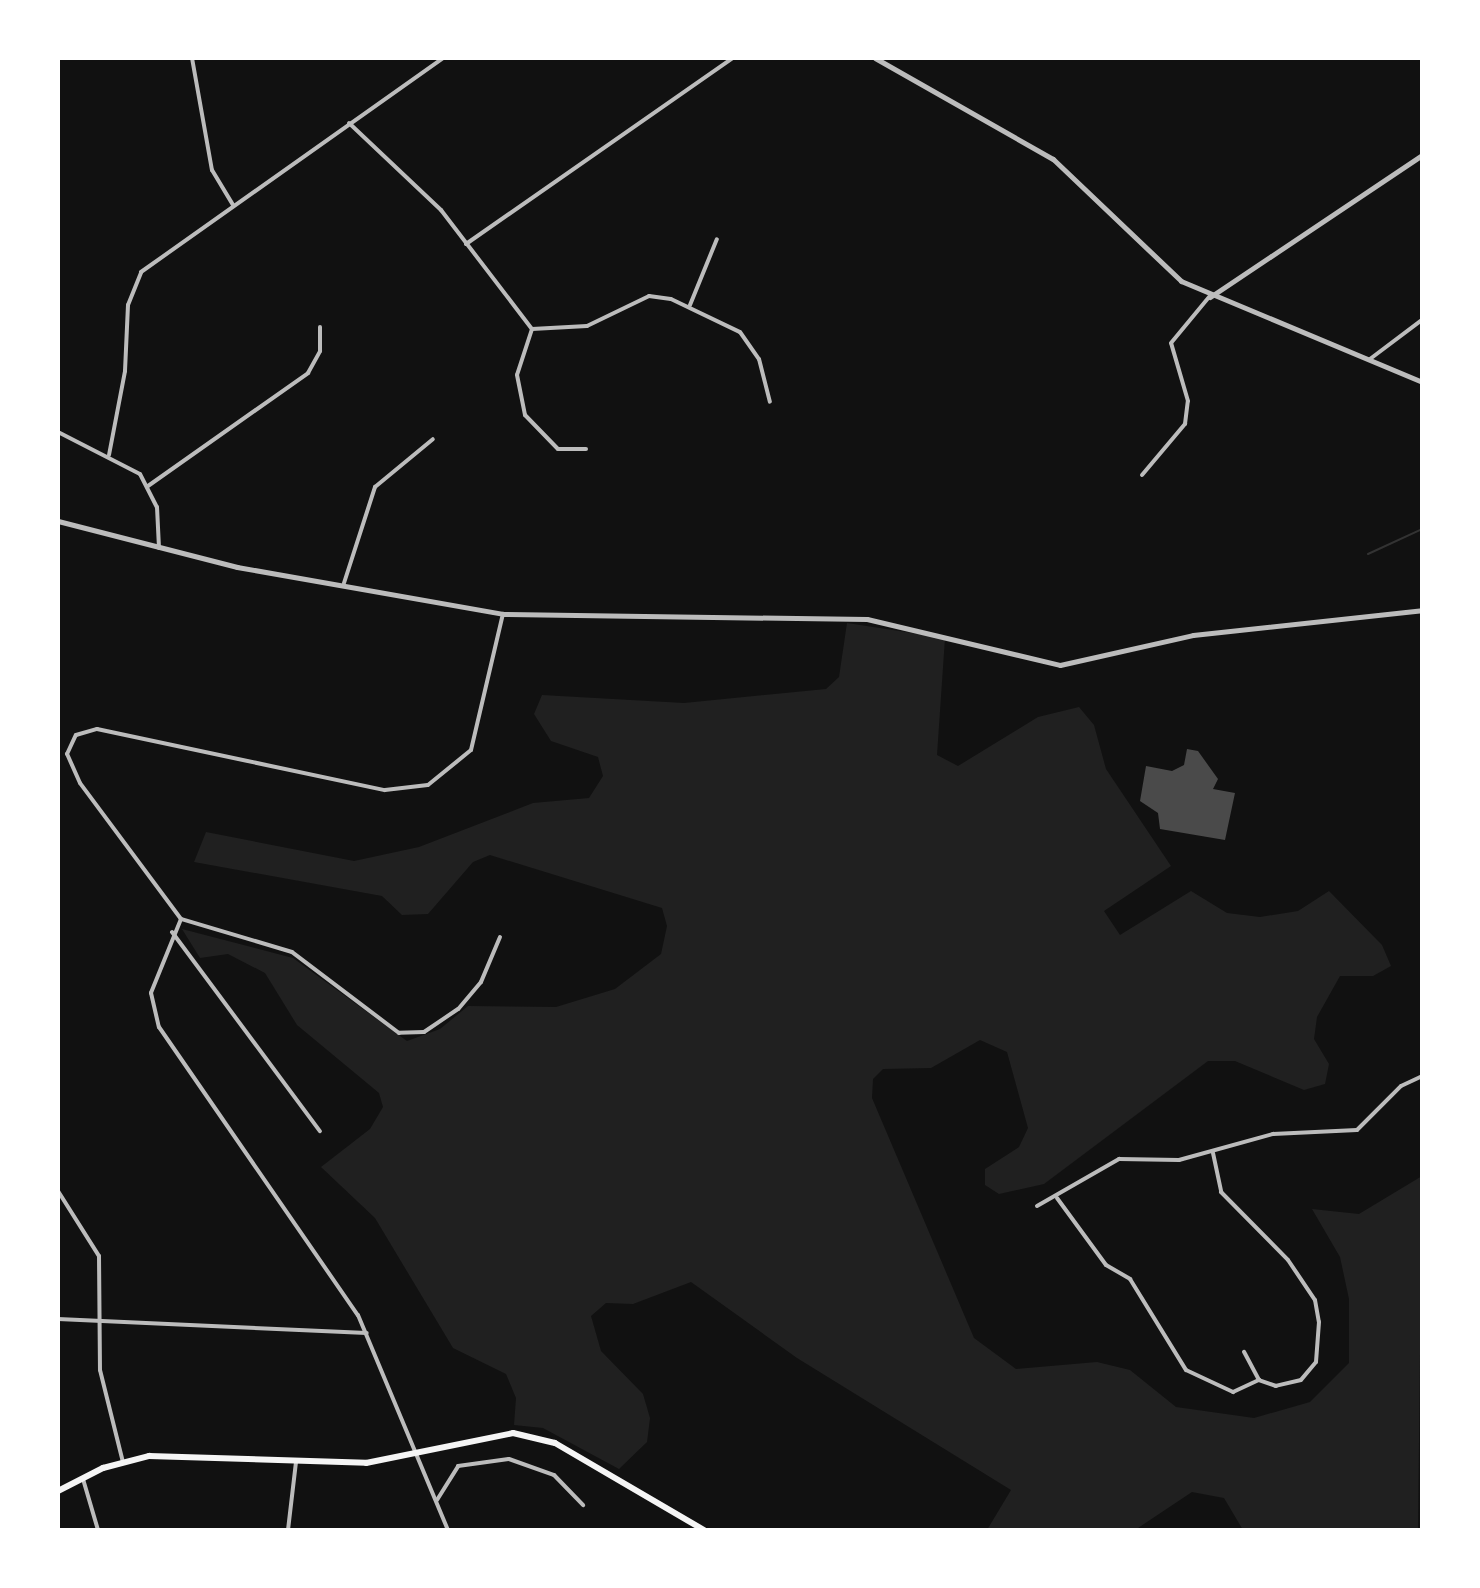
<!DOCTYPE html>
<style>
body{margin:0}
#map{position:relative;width:1480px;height:1588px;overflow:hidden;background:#111;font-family:"Exo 2",sans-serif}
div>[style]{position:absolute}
.green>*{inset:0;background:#202020}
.stream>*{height:2px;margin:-1px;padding:0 1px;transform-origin:1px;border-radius:1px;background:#333}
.building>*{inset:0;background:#4a4a4a}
.minor>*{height:4px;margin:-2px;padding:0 2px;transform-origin:2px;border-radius:2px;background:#bcbcbc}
.tertiary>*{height:5px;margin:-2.5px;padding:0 2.5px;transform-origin:2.5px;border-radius:2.5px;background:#bcbcbc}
.secondary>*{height:6px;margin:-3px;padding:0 3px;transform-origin:3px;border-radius:3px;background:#f5f5f5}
span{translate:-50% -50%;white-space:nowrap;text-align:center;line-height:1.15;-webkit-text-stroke:6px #fff;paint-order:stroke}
.frame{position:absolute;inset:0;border:60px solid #fff;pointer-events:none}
</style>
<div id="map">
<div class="green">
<div style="clip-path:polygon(847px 623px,945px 638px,937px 755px,958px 766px,1038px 717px,1079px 707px,1094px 725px,1106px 769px,1171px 866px,1104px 911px,1120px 935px,1191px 891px,1227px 913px,1260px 917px,1298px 911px,1329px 891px,1382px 945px,1391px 966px,1373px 976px,1340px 976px,1317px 1017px,1314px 1039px,1329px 1064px,1325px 1084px,1304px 1090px,1235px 1061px,1208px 1061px,1044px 1184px,999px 1194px,985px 1185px,985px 1169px,1019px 1147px,1028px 1128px,1007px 1052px,980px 1040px,931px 1068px,883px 1069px,873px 1079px,872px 1098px,974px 1338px,1016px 1369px,1097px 1362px,1130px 1370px,1176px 1407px,1254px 1418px,1310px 1402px,1349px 1363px,1349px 1299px,1340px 1257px,1312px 1209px,1359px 1214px,1422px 1176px,1418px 1530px,1243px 1530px,1224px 1498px,1192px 1492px,1135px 1530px,987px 1530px,1011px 1490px,797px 1358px,691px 1282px,633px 1304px,606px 1303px,591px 1316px,601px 1351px,643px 1394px,650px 1418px,647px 1442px,619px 1469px,543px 1428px,514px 1425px,516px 1398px,506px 1374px,453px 1348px,375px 1218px,321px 1167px,370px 1129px,383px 1107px,379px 1093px,297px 1025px,265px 973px,228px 954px,200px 958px,182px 929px,293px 958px,407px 1041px,440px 1029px,468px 1006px,556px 1007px,615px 989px,661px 954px,667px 926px,662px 908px,490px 855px,473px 862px,428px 914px,402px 915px,382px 896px,194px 862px,206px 832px,354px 861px,419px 847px,533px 803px,589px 798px,603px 776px,598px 757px,551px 741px,534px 714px,542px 695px,684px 703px,826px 689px,839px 677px)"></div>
</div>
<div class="stream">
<div style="left:1368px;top:554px;width:60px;rotate:-24.8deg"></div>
</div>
<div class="building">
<div style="clip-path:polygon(1187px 749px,1198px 751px,1218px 779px,1213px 789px,1235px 793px,1225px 840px,1160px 829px,1158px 813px,1140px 801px,1146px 766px,1172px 771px,1184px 765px)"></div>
</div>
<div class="minor">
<div style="left:192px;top:58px;width:114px;rotate:79.9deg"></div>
<div style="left:212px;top:170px;width:41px;rotate:59deg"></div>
<div style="left:349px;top:123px;width:127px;rotate:43.4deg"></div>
<div style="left:441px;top:210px;width:150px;rotate:52.6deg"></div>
<div style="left:532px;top:329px;width:55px;rotate:-3.1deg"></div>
<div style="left:587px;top:326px;width:69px;rotate:-25.8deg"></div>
<div style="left:649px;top:296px;width:22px;rotate:8deg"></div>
<div style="left:671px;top:299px;width:76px;rotate:25.6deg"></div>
<div style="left:740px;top:332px;width:33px;rotate:55deg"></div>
<div style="left:759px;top:359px;width:44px;rotate:75.7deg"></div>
<div style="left:466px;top:244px;width:325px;rotate:-34.9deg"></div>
<div style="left:690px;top:305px;width:71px;rotate:-67.8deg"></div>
<div style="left:532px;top:329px;width:48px;rotate:108.1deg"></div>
<div style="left:517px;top:375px;width:41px;rotate:78.7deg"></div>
<div style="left:525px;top:415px;width:47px;rotate:45.9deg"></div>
<div style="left:558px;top:449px;width:28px"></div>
<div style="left:1370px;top:359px;width:65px;rotate:-36.9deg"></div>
<div style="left:58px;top:432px;width:92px;rotate:27.1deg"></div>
<div style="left:140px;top:474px;width:37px;rotate:63deg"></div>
<div style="left:157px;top:507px;width:41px;rotate:87.2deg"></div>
<div style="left:109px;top:455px;width:86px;rotate:-79.2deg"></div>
<div style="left:125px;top:371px;width:66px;rotate:-87.4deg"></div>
<div style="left:128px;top:305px;width:35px;rotate:-68deg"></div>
<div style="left:141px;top:272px;width:370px;rotate:-35.3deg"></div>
<div style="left:1142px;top:475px;width:67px;rotate:-49.9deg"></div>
<div style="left:1185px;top:424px;width:23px;rotate:-83deg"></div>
<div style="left:1188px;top:401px;width:60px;rotate:-106.3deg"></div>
<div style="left:1171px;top:343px;width:60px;rotate:-50.4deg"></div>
<div style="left:148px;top:486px;width:196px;rotate:-35.2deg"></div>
<div style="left:308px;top:373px;width:25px;rotate:-61deg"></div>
<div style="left:320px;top:351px;width:24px;rotate:-90deg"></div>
<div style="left:344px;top:583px;width:101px;rotate:-72.1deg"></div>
<div style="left:375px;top:487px;width:75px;rotate:-39.6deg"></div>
<div style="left:181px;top:919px;width:80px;rotate:112.1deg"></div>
<div style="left:151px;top:993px;width:35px;rotate:77deg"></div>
<div style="left:159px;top:1027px;width:350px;rotate:55.4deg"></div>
<div style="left:358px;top:1315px;width:233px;rotate:67.3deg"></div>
<div style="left:172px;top:932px;width:248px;rotate:53.4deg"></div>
<div style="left:500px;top:937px;width:49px;rotate:112.9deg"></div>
<div style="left:481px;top:982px;width:35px;rotate:130deg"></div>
<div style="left:458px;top:1009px;width:41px;rotate:145.9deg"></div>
<div style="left:424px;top:1032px;width:25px;rotate:178deg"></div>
<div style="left:399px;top:1033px;width:134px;rotate:-142.9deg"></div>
<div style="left:292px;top:952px;width:116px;rotate:-163.4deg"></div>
<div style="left:181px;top:919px;width:169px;rotate:-126.6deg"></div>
<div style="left:80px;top:783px;width:32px;rotate:-114deg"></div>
<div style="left:67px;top:754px;width:21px;rotate:-65deg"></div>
<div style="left:76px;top:735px;width:22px;rotate:-16deg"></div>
<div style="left:97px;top:729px;width:294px;rotate:12deg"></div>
<div style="left:385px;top:790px;width:43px;rotate:-6.6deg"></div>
<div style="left:428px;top:785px;width:55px;rotate:-39.1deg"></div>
<div style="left:471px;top:750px;width:140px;rotate:-76.8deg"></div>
<div style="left:1213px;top:1153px;width:40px;rotate:78deg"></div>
<div style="left:1221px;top:1192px;width:95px;rotate:45.4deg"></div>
<div style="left:1288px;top:1260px;width:48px;rotate:56deg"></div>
<div style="left:1315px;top:1300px;width:22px;rotate:80deg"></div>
<div style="left:1319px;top:1322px;width:40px;rotate:94.3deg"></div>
<div style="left:1316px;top:1362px;width:23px;rotate:130deg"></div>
<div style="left:1301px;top:1380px;width:26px;rotate:167deg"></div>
<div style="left:1276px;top:1386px;width:18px;rotate:-161deg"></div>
<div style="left:1259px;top:1380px;width:32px;rotate:-118deg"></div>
<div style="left:58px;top:1191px;width:77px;rotate:57.8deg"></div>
<div style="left:99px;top:1256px;width:114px;rotate:89.5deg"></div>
<div style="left:100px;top:1370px;width:95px;rotate:76deg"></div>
<div style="left:1057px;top:1198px;width:83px;rotate:53.8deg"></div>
<div style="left:1106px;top:1265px;width:28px;rotate:30deg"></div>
<div style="left:1130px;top:1279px;width:107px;rotate:58.4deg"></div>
<div style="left:1186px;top:1370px;width:52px;rotate:25.1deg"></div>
<div style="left:1233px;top:1392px;width:29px;rotate:-25deg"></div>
<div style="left:1037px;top:1206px;width:95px;rotate:-29.8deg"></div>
<div style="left:1119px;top:1159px;width:60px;rotate:1deg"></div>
<div style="left:1179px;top:1160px;width:98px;rotate:-15.5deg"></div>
<div style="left:1273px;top:1134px;width:84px;rotate:-2.7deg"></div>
<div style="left:1357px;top:1130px;width:62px;rotate:-45deg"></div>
<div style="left:1401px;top:1086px;width:23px;rotate:-25deg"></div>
<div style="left:58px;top:1319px;width:309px;rotate:2.6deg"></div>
<div style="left:83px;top:1479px;width:53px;rotate:73.6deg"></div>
<div style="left:437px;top:1500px;width:40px;rotate:-58deg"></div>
<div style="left:458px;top:1466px;width:51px;rotate:-7.8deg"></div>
<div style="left:509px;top:1459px;width:48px;rotate:19.6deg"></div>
<div style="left:554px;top:1475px;width:42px;rotate:46deg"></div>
<div style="left:288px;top:1530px;width:68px;rotate:-83.3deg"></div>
</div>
<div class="tertiary">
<div style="left:875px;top:58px;width:205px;rotate:29.6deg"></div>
<div style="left:1053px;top:159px;width:177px;rotate:43.6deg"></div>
<div style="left:1181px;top:281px;width:261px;rotate:22.7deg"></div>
<div style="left:1210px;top:297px;width:255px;rotate:-33.8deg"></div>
<div style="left:58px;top:521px;width:185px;rotate:14.4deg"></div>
<div style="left:237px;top:567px;width:270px;rotate:10deg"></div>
<div style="left:503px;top:614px;width:364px;rotate:0.8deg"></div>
<div style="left:867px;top:619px;width:198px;rotate:13.4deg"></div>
<div style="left:1060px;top:665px;width:136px;rotate:-12.7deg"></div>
<div style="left:1193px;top:635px;width:230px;rotate:-6.2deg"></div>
</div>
<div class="secondary">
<div style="left:58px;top:1491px;width:51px;rotate:-27.1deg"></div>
<div style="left:103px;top:1468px;width:48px;rotate:-14.6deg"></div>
<div style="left:149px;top:1456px;width:217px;rotate:1.8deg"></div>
<div style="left:366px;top:1463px;width:150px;rotate:-11.5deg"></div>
<div style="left:513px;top:1433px;width:43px;rotate:13.4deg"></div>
<div style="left:555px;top:1443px;width:173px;rotate:30.3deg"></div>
</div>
<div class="frame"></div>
</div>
